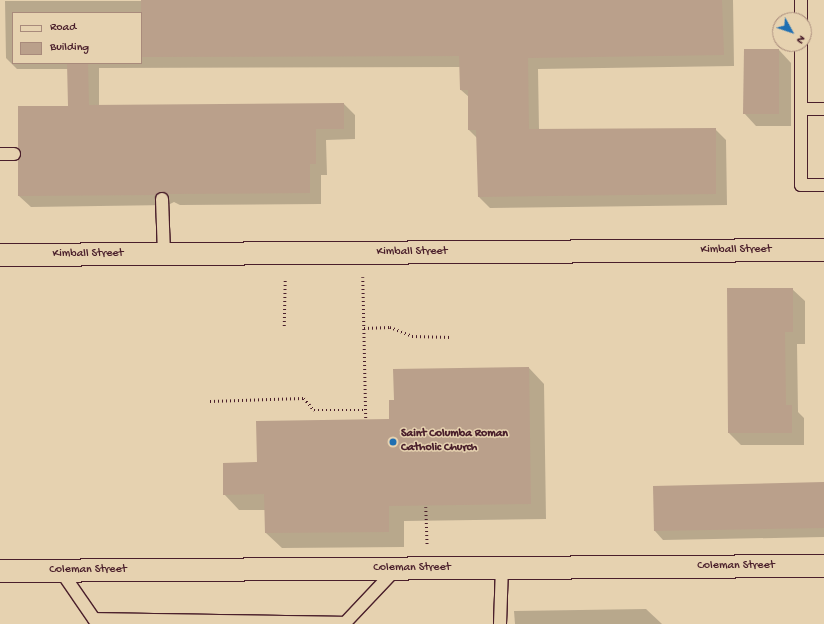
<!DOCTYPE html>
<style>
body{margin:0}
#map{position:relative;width:824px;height:624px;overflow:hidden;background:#e6d2b0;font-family:"Gochi Hand",sans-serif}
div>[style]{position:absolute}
.shadow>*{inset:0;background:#0003}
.building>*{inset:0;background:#baa08b}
.path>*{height:2.5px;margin-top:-1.25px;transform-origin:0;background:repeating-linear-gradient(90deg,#4a1f2b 0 1px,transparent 0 4px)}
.roads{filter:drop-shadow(1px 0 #4a1f2b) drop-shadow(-1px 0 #4a1f2b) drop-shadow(0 1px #4a1f2b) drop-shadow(0 -1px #4a1f2b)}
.service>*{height:12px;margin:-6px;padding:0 6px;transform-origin:6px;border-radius:6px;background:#e6d2b0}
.minor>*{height:22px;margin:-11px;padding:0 11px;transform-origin:11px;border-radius:11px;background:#e6d2b0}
.dots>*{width:11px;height:11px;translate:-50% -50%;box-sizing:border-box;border:2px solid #e6d2b0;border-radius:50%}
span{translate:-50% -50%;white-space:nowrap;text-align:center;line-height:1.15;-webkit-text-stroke:3px #e6d2b0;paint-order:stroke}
.street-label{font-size:12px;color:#4a1f2b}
.poi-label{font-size:12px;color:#4a1f2b;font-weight:700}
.left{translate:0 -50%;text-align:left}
.legend{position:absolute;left:12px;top:12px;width:130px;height:52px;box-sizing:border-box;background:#e6d2b0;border:1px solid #a88a7b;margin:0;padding:5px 7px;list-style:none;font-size:12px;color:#4a1f2b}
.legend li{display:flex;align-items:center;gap:8px;height:20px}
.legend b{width:20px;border:1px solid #a88a7b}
.north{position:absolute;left:772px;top:12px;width:40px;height:40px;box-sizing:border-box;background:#e6d2b0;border:1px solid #a88a7b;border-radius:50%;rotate:130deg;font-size:11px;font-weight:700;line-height:16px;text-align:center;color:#4a1f2b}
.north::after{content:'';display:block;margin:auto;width:14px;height:18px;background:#1f6fb2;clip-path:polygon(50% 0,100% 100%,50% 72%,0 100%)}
</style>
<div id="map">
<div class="shadow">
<div style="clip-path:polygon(evenodd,733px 0,734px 66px,538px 69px,539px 130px,715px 129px,726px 140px,727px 205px,490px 208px,479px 197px,477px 138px,469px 130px,469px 97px,461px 90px,461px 67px,99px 68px,99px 106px,344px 104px,355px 115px,355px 139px,326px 140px,327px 175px,321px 175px,321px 204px,180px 205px,174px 202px,168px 205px,31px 207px,19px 196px,69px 107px,68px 69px,17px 69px,6px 58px,5px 1px,733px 0,13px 13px,141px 13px,141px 63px,13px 63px,13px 13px)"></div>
<div style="clip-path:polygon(779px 50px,791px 63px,791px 126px,756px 126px,744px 113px)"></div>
<div style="clip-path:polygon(728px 289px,792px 289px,805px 301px,805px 344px,797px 344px,798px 412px,804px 418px,804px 445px,741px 445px,729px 433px)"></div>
<div style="clip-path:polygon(529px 368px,544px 384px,546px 519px,404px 521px,404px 547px,282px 548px,266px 533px,266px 510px,239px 510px,224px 494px,258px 463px,390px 420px)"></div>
<div style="clip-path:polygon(824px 484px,824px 537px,663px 540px,655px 531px,654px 487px)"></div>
<div style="clip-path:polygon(646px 609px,662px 624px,515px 624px,514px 611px)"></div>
</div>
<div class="building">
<div style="clip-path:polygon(141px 0,722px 0,724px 55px,528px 58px,529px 129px,716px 128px,716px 194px,478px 197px,476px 130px,468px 130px,468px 90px,460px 90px,459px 56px,141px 57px)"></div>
<div style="clip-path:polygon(744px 49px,779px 49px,779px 114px,743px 114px)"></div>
<div style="clip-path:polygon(67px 63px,88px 63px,89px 105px,344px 103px,344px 129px,316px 129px,316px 164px,310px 164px,310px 193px,168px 194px,162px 192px,156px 195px,18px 196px,18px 160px,21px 154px,18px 148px,18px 106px,68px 106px)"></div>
<div style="clip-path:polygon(727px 288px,793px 288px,793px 332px,785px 332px,786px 405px,792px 405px,792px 433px,728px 433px)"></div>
<div style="clip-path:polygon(529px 367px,531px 504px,389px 506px,389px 532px,265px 533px,264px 494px,223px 495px,223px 463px,257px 462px,256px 421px,389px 419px,389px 400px,394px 400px,393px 369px)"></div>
<div style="clip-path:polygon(824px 482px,824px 528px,654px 531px,653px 486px)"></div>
</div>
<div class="path">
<div style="left:363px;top:277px;width:142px;rotate:88.8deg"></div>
<div style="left:284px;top:326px;width:48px;rotate:-88.8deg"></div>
<div style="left:364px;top:328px;width:26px;rotate:-2deg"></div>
<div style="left:390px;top:327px;width:24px;rotate:22deg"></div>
<div style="left:412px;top:336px;width:40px;rotate:1.4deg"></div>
<div style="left:210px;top:401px;width:94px;rotate:-1.8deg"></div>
<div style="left:304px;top:398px;width:16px;rotate:50deg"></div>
<div style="left:314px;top:410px;width:52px"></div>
<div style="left:426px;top:507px;width:38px;rotate:88deg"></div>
</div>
<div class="roads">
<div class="service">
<div style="left:801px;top:20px;width:20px;rotate:-90deg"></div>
<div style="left:801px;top:44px;width:65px;rotate:90deg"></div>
<div style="left:801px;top:109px;width:23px"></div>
<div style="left:801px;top:109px;width:76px;rotate:90deg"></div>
<div style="left:801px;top:185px;width:23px"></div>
<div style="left:0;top:154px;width:14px"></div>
<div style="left:162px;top:199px;width:55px;rotate:87.9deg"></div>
<div style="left:61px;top:571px;width:58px;rotate:55.5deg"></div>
<div style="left:94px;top:619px;width:251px;rotate:0.9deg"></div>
<div style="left:345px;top:623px;width:74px;rotate:-46.6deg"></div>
<div style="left:500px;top:624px;width:56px;rotate:-88deg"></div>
</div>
<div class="minor">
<div style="left:0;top:255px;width:824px;rotate:-0.35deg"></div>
<div style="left:0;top:571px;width:824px;rotate:-0.35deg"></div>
</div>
</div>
<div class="dots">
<div style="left:393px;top:442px;background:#1f6fb2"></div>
</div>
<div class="street-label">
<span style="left:736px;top:251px">Kimball Street</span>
<span style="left:412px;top:253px">Kimball Street</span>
<span style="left:88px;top:255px">Kimball Street</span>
<span style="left:736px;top:567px">Coleman Street</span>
<span style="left:412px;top:569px">Coleman Street</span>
<span style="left:88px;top:571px">Coleman Street</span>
</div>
<div class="poi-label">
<span class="left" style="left:401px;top:442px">Saint Columba Roman<br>Catholic Church</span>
</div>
<ul class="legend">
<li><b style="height:5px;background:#e6d2b0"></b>Road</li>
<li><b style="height:11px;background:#baa08b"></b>Building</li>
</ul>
<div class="north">N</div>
</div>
